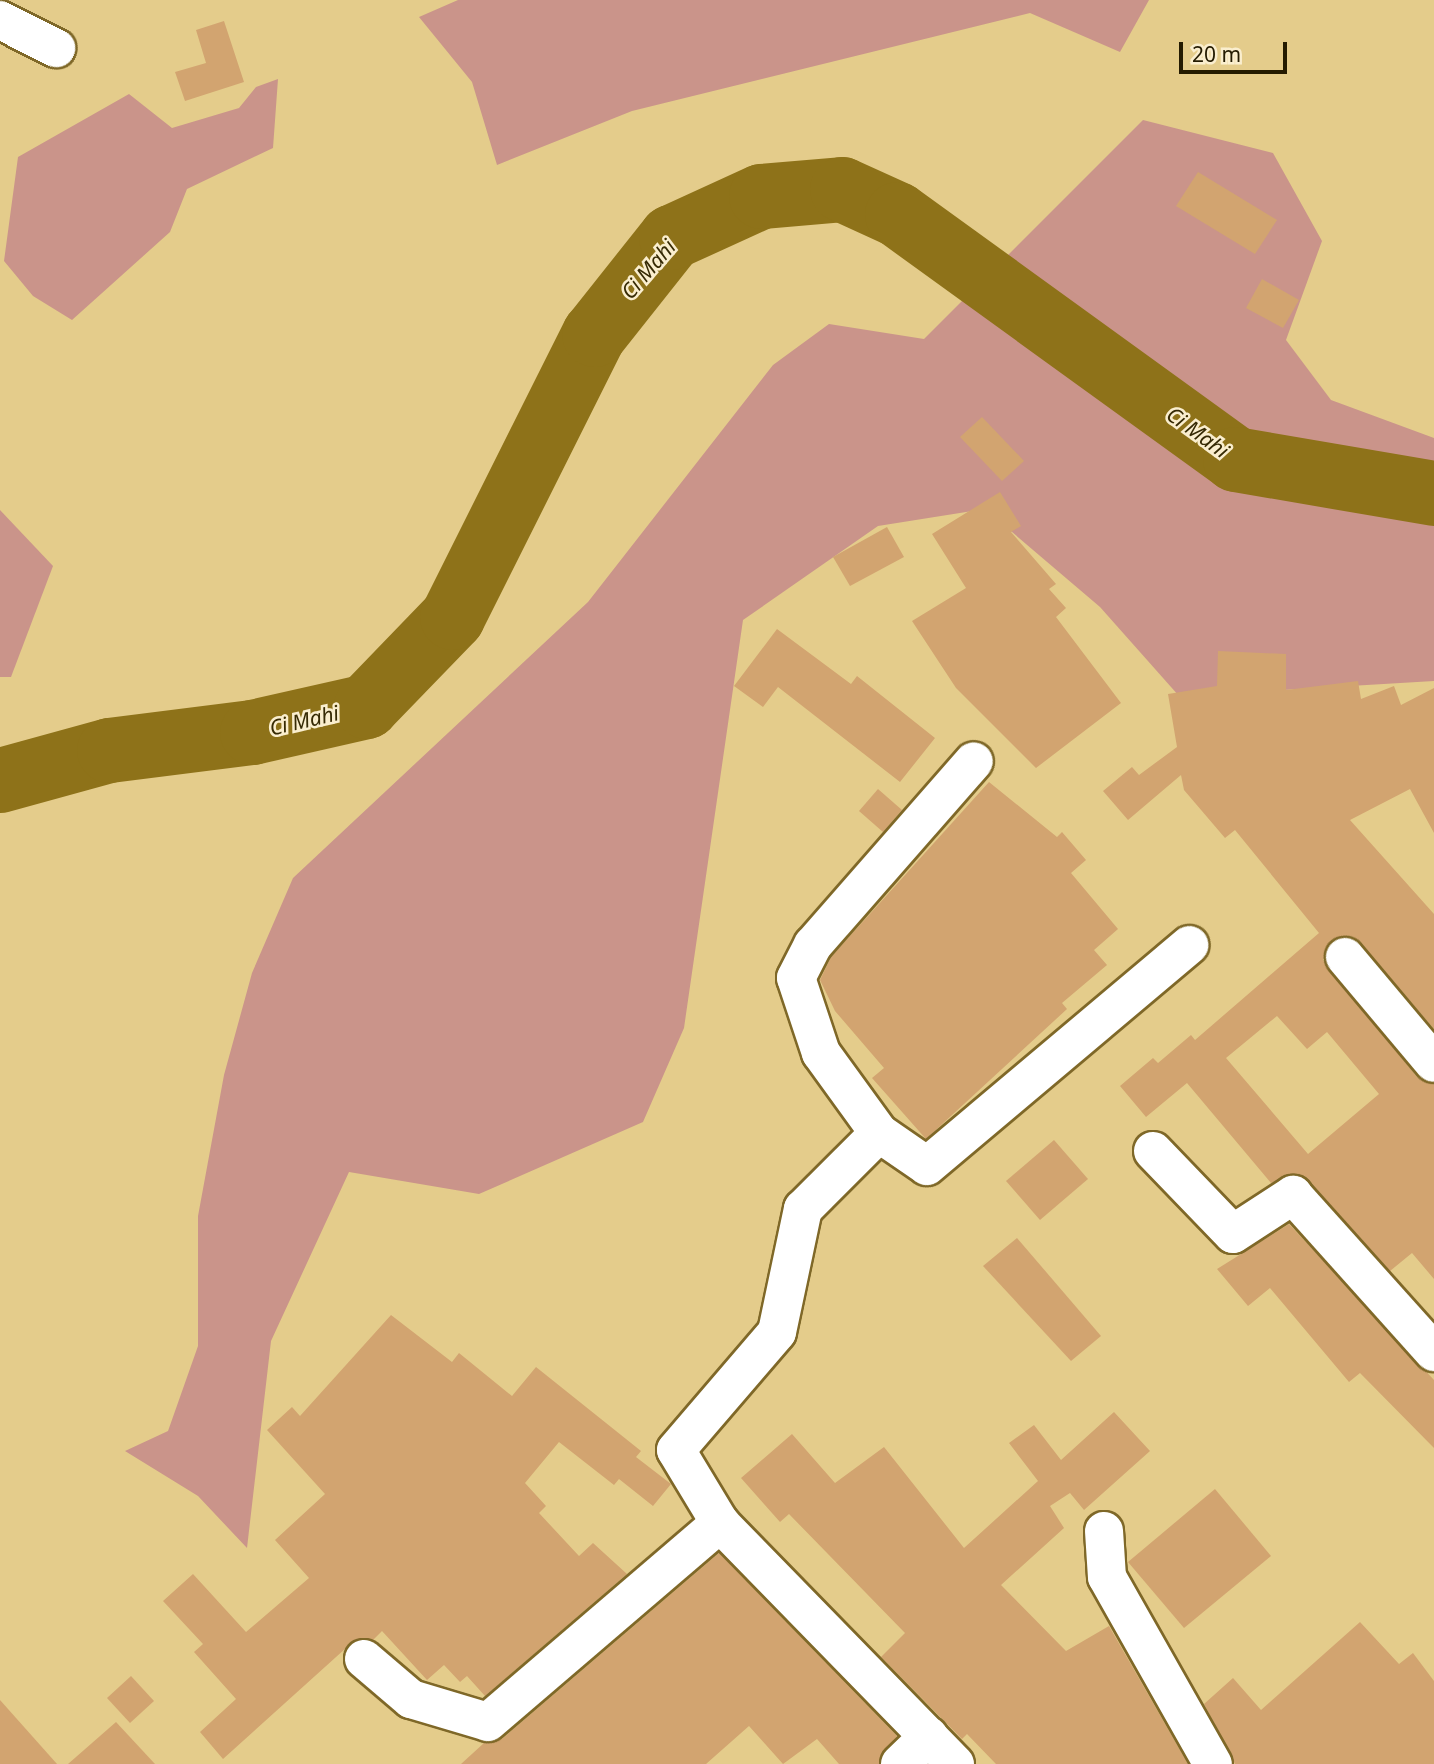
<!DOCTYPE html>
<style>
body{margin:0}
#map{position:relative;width:1434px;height:1764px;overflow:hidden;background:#e4cc8b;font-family:"Noto Sans",sans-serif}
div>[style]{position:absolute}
.green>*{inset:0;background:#ca948a}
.river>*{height:65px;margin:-32.5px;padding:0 32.5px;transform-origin:32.5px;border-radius:32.5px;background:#8e7219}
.building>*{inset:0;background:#d2a470}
.roads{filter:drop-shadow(2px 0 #7f6828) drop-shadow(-2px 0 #7f6828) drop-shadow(0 2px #7f6828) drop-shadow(0 -2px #7f6828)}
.minor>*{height:38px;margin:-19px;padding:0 19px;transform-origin:19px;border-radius:19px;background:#fff}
span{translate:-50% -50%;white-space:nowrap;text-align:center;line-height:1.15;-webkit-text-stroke:5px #faeece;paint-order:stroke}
.water-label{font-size:21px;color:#362a04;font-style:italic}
.scale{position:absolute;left:1179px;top:42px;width:108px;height:32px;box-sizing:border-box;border:4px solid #241b01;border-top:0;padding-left:9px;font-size:21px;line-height:24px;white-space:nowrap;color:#241b01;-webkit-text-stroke:5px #faeece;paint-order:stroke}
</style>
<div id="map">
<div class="green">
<div style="clip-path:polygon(458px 0,1149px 0,1120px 52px,1030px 13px,632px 111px,497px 165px,472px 82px,419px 17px)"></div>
<div style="clip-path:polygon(278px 79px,273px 148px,187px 189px,170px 232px,72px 320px,33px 296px,4px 261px,18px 157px,129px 94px,172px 128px,239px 108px,256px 87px)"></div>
<div style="clip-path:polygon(1143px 120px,1273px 153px,1322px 241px,1286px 340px,1331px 400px,1434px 438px,1434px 681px,1179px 696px,1100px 607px,985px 509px,878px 526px,743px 620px,684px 1028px,643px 1122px,479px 1194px,349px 1172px,271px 1341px,247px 1548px,198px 1496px,125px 1451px,168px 1431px,198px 1346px,198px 1216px,224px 1075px,252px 973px,293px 878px,588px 602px,773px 365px,829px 324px,924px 339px)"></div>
<div style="clip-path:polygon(0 510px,53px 566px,11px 677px,0 677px)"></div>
</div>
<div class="river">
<div style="left:0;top:780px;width:113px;rotate:-15.4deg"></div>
<div style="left:109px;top:750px;width:144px;rotate:-7.2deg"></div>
<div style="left:252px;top:732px;width:117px;rotate:-12.8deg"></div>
<div style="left:366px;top:706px;width:124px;rotate:-46deg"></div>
<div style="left:452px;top:617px;width:317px;rotate:-63.4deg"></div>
<div style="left:594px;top:334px;width:124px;rotate:-51.6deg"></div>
<div style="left:671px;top:237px;width:99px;rotate:-24.5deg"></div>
<div style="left:761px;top:196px;width:81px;rotate:-4.9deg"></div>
<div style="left:842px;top:189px;width:60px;rotate:24.4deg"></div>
<div style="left:897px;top:214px;width:417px;rotate:35.9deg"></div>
<div style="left:1235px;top:459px;width:202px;rotate:9.7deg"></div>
</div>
<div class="building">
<div style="clip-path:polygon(224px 21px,244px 82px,185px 101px,175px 72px,206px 63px,196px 30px)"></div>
<div style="clip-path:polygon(1198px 172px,1277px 220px,1255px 254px,1176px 206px)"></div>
<div style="clip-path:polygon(1262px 279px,1299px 300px,1283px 328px,1246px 308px)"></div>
<div style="clip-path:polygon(982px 417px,1024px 461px,1002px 481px,960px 437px)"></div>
<div style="clip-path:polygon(1000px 492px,1021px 526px,1011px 532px,1056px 584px,1049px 589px,1066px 608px,1056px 617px,1121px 703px,1036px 768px,956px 688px,912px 621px,966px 588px,932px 534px)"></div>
<div style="clip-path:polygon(887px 527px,904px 557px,850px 586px,833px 557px)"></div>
<div style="clip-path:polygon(777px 629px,851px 684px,857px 676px,935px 738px,900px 782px,778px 687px,763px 707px,734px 686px)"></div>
<div style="clip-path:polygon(evenodd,1218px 651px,1286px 654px,1286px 690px,1358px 681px,1361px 699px,1394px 686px,1401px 705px,1434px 688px,1434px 833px,1410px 789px,1350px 820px,1434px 914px,1434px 1029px,1353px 937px,1332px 940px,1323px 960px,1417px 1077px,1434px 1084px,1434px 1279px,1412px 1253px,1390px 1271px,1301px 1175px,1271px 1183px,1187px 1083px,1146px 1117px,1120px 1086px,1153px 1058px,1158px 1063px,1191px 1035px,1195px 1040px,1319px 933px,1235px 830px,1225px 838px,1184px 790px,1181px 775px,1128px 820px,1103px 791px,1132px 767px,1139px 775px,1177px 747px,1168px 694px,1217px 686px,1218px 651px,1277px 1016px,1307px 1049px,1327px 1032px,1379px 1094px,1308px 1154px,1226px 1058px,1277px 1016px)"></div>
<div style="clip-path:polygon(989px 782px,1057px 837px,1062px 832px,1086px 860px,1071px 873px,1118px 929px,1094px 950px,1107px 965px,1062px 1003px,1067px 1009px,926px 1139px,872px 1078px,884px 1068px,835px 1011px,820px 980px,831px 957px)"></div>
<div style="clip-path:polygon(878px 789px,902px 810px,883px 832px,859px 811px)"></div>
<div style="clip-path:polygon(1054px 1140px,1088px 1179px,1040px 1220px,1006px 1181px)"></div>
<div style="clip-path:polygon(1289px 1224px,1434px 1380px,1434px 1448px,1360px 1373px,1349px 1382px,1270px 1288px,1248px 1306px,1217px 1269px)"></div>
<div style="clip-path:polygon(1017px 1238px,1101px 1336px,1071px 1361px,983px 1266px)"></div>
<div style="clip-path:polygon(391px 1315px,452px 1362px,459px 1353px,512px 1396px,536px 1367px,641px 1451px,636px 1457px,671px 1484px,653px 1506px,619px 1479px,614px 1485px,559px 1442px,525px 1483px,546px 1506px,539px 1513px,579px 1556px,593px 1543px,627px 1574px,485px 1696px,467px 1676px,460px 1682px,444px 1665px,427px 1680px,382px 1631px,373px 1640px,356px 1639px,223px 1759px,200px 1732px,236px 1699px,194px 1652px,203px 1644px,163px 1601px,193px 1574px,246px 1632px,309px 1578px,275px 1540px,325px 1494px,267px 1430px,292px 1407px,300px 1416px)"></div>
<div style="clip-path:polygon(1114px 1412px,1150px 1451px,1084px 1510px,1070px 1493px,1050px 1506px,1064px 1528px,1001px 1585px,1066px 1651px,1109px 1626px,1188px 1764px,996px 1764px,967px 1734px,962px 1739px,881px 1657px,905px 1633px,789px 1514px,780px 1522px,741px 1478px,792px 1434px,835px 1483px,884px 1447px,964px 1548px,1038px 1481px,1009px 1443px,1034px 1425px,1061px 1460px)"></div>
<div style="clip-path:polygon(1215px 1489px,1271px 1556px,1184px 1628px,1128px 1562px)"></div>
<div style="clip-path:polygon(719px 1553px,897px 1736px,879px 1764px,839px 1764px,817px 1739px,783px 1764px,749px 1726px,706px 1764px,461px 1764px,484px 1743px,502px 1739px)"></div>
<div style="clip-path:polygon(1360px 1622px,1399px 1664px,1413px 1653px,1434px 1681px,1434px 1764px,1235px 1764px,1204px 1704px,1233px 1678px,1261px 1710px)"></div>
<div style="clip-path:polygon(131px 1676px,154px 1701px,130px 1723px,107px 1698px)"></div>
<div style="clip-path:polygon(0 1700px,57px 1764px,0 1764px)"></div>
<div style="clip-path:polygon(116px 1722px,155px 1764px,68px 1764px)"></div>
</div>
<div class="roads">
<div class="minor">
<div style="left:0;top:20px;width:63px;rotate:26.6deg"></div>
<div style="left:1345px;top:957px;width:138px;rotate:50deg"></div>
<div style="left:879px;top:1133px;width:99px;rotate:-125.9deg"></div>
<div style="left:821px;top:1053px;width:79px;rotate:-108.4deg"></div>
<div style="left:796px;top:978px;width:37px;rotate:-63deg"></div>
<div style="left:813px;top:945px;width:244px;rotate:-48.8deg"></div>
<div style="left:1153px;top:1151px;width:115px;rotate:46.1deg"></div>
<div style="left:1233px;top:1234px;width:72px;rotate:-33deg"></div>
<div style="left:1293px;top:1195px;width:211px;rotate:48.1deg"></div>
<div style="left:1104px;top:1531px;width:46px;rotate:86.3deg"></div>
<div style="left:1107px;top:1577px;width:215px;rotate:60.5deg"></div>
<div style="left:364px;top:1659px;width:62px;rotate:40.4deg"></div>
<div style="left:411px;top:1699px;width:80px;rotate:16.6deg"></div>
<div style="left:488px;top:1722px;width:306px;rotate:-40.6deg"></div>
<div style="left:900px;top:1764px;width:40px;rotate:-44deg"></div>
<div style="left:955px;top:1764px;width:337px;rotate:-134.3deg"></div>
<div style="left:720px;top:1523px;width:85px;rotate:-121.1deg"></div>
<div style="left:676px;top:1450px;width:155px;rotate:-49.4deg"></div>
<div style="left:777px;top:1332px;width:126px;rotate:-78.1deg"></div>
<div style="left:803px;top:1209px;width:107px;rotate:-45deg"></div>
<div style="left:879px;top:1133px;width:58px;rotate:34.5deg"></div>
<div style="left:927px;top:1166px;width:343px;rotate:-40.1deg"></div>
</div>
</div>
<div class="water-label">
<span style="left:648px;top:269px;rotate:-49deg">Ci Mahi</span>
<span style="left:1198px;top:432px;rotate:36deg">Ci Mahi</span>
<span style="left:304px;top:720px;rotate:-13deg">Ci Mahi</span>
</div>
<div class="scale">20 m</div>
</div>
